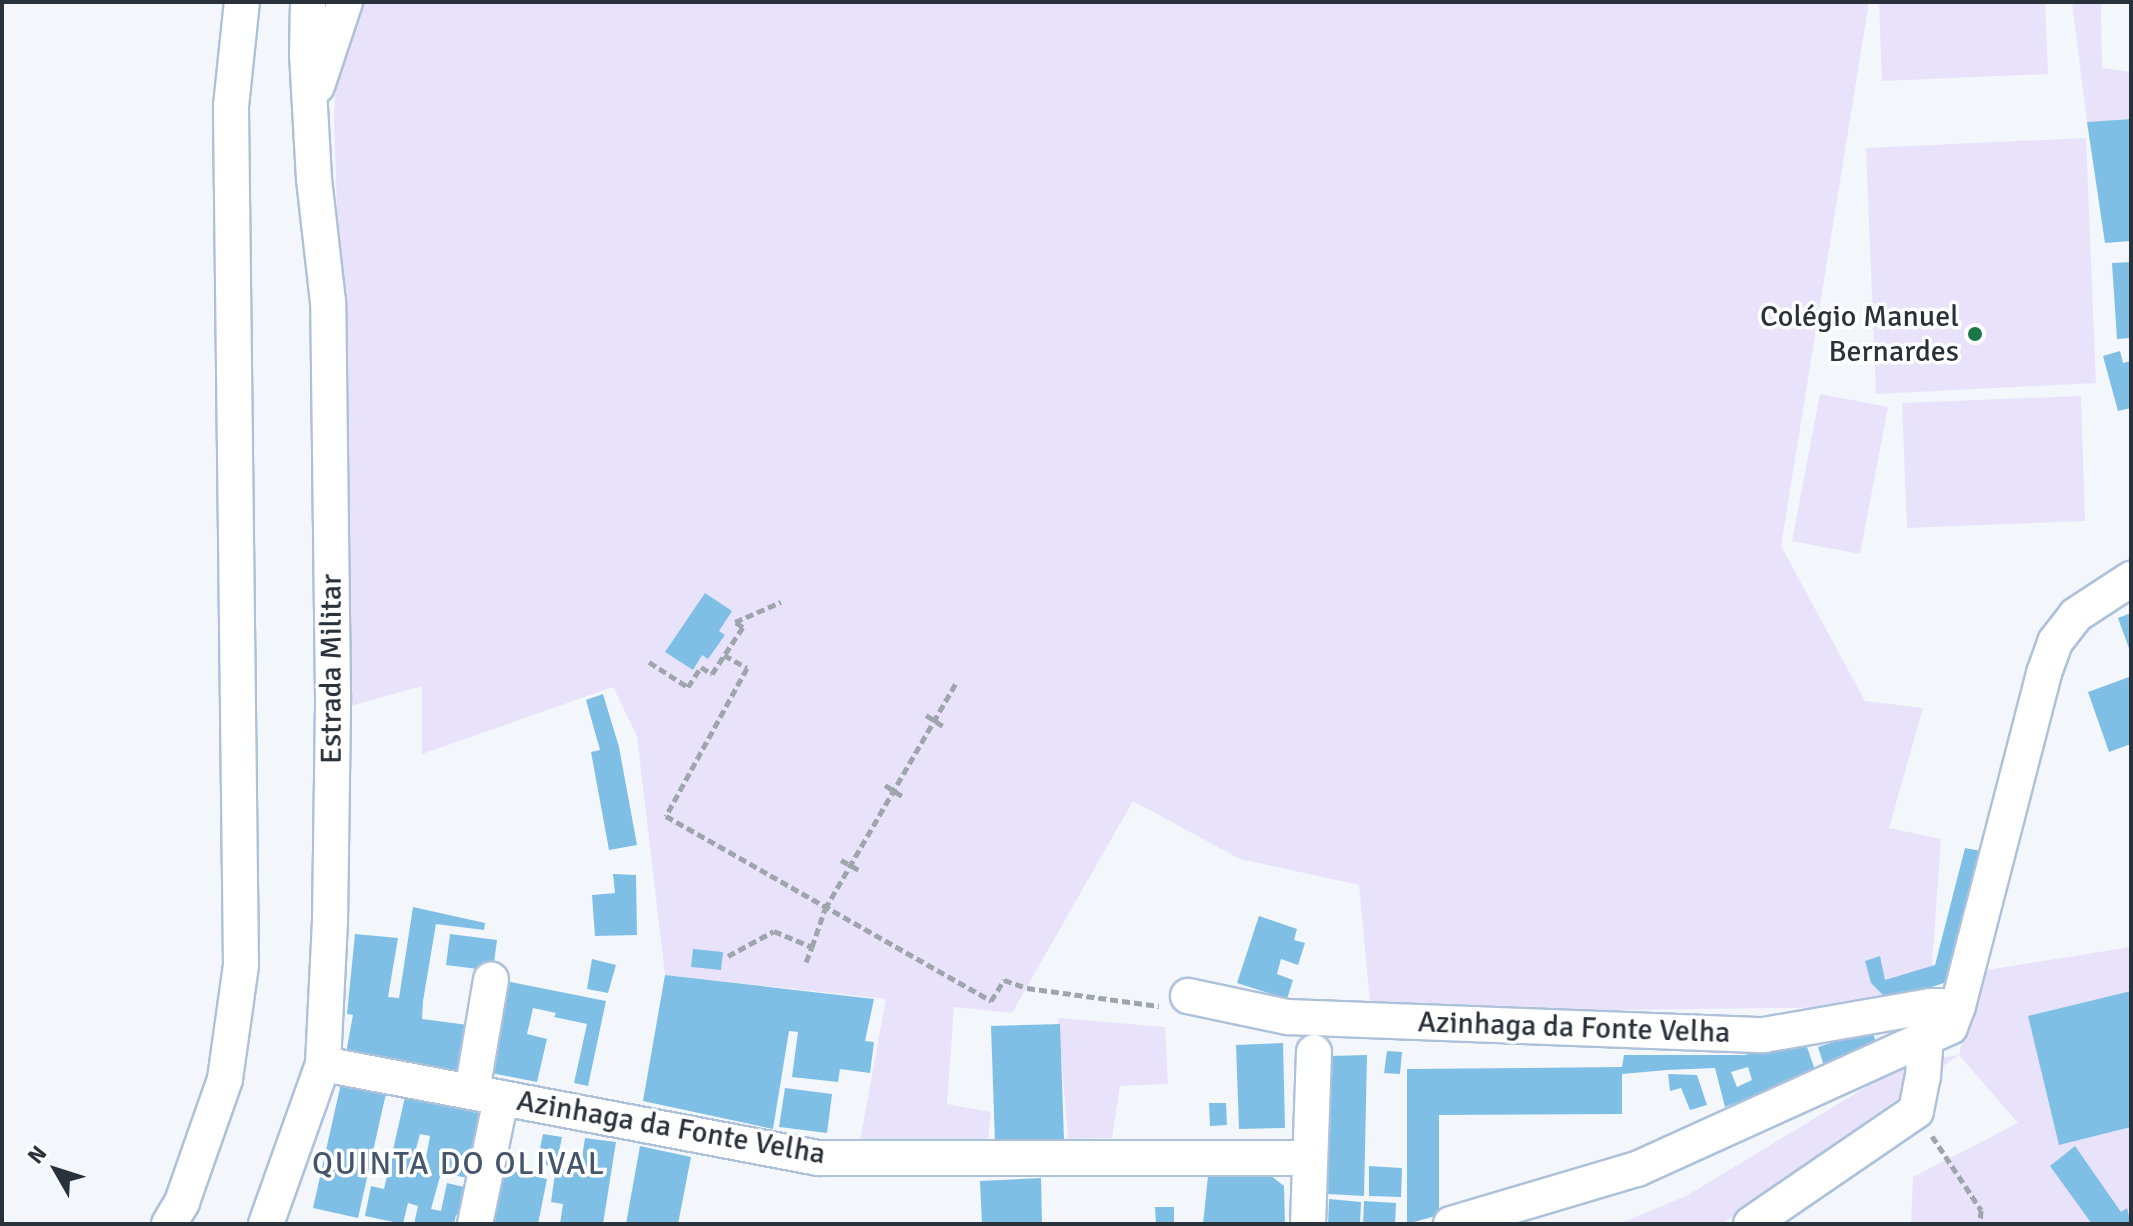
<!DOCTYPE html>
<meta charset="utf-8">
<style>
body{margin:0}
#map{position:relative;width:2133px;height:1226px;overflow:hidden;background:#f3f7fc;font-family:Signika,sans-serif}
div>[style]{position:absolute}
.green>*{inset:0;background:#e8e3fb}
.building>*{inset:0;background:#80bfe5}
.path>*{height:5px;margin-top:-2.5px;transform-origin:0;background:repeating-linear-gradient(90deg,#9fa5ac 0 8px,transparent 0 12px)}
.roads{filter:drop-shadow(2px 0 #aec1da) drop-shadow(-2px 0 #aec1da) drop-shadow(0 2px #aec1da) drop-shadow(0 -2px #aec1da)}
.minor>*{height:34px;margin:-17px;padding:0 17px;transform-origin:17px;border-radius:17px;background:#fff}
.dots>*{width:22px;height:22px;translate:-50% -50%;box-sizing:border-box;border:4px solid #fff;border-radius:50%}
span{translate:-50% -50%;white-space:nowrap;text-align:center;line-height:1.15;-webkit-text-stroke:7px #fff;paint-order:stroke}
.poi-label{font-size:30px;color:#29313a}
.right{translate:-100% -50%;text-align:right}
.street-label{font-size:30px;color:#29313a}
.neighbourhood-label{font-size:32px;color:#45556b;letter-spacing:2px}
.frame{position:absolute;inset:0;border:4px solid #29313a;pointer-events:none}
.north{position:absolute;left:16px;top:1130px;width:80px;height:80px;-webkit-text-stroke:6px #fff;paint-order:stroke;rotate:309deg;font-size:22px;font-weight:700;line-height:32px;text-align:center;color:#29313a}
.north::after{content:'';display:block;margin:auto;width:28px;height:36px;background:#29313a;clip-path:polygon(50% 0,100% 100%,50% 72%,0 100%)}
</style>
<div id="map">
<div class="green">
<div style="clip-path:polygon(362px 2px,1869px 2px,1781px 546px,1865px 701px,1923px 708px,1889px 828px,1941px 839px,1931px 979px,1874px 1005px,1856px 1007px,1371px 1013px,1359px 885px,1240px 859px,1133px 801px,1012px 1013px,954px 1007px,947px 1104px,991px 1112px,988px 1139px,859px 1146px,886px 999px,665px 975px,637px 736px,613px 687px,422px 754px,422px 686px,347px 707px,347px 541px,334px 115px,337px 72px)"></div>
<div style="clip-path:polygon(1879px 2px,2045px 2px,2048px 74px,1882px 81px)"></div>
<div style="clip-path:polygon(2072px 2px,2101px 2px,2102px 68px,2131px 72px,2131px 119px,2087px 122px)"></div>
<div style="clip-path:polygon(2086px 138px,2096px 383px,1876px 394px,1866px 148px)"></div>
<div style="clip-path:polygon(1820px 394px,1888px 407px,1860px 554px,1792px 541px)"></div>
<div style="clip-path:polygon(2081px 396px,2085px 521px,1907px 528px,1902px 403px)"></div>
<div style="clip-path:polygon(2131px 947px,2131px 1224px,1911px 1224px,1913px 1177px,2018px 1123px,1959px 1055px,1722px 1224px,1619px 1224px,1688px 1195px,1881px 1078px,1924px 1060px,1959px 1055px,1980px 971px)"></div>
<div style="clip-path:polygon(1058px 1018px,1165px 1027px,1168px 1084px,1120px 1086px,1112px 1138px,1068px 1139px)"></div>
</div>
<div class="building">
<div style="clip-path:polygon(2131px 119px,2131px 241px,2105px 243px,2087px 122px)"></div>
<div style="clip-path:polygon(2131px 262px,2131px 338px,2117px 339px,2112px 263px)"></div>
<div style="clip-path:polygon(2120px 351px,2123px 363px,2131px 361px,2131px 408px,2118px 411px,2103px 356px)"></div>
<div style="clip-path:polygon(705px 593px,732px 611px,719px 631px,725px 635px,708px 659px,702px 655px,693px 670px,665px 652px)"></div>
<div style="clip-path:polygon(2131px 613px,2131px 654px,2118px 618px)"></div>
<div style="clip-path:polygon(2129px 677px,2131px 744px,2109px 752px,2088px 692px)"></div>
<div style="clip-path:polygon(603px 694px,619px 747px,637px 845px,609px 850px,591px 752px,600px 750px,586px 700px)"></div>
<div style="clip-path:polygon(1965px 848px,1986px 852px,1953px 980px,1889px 1001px,1871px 983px,1865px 961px,1880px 956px,1885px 980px,1935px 965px)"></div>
<div style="clip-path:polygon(613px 874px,636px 875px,637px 935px,595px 936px,592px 895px,615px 893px)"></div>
<div style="clip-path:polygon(413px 907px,485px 923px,484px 930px,436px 924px,423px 1001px,422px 1019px,476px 1026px,469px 1073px,346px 1053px,353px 1015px,347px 1014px,355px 934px,398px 938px,388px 997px,399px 998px)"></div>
<div style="clip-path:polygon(1259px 916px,1297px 929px,1294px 940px,1305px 943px,1298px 965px,1281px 959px,1277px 974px,1293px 980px,1287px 999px,1237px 983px)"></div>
<div style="clip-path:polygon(450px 934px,497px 940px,493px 971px,446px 965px)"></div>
<div style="clip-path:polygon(693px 949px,723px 952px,721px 970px,691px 967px)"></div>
<div style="clip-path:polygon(592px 959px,616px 965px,608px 993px,587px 989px)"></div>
<div style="clip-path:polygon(665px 975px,874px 999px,865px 1041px,874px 1042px,870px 1073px,840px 1069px,838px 1082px,792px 1077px,798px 1032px,789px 1031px,773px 1129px,643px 1101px)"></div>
<div style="clip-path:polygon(501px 980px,606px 1001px,588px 1086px,574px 1083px,587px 1024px,554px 1017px,556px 1013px,533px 1008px,527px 1034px,547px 1039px,537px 1082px,481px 1071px)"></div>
<div style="clip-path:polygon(2131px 991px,2131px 1127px,2059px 1145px,2028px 1016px)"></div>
<div style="clip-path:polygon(1060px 1024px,1064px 1140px,995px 1142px,991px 1026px)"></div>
<div style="clip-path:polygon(1872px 1030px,1879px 1052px,1825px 1069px,1818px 1047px)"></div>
<div style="clip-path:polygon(1283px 1043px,1285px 1128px,1239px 1129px,1236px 1045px)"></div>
<div style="clip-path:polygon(evenodd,1806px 1044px,1816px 1073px,1725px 1107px,1715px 1068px,1667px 1070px,1622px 1074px,1622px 1114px,1439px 1115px,1439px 1215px,1407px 1224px,1407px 1069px,1622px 1067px,1624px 1055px,1744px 1055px,1806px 1044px,1748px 1067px,1752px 1080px,1737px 1087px,1731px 1072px,1748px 1067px)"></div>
<div style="clip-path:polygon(1387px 1051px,1402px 1052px,1400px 1074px,1384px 1073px)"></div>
<div style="clip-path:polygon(1367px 1055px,1364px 1196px,1328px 1194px,1329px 1056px)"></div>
<div style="clip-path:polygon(1668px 1074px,1697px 1075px,1707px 1105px,1690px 1110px,1681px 1088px,1670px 1091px)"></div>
<div style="clip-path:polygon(342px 1079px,387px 1089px,358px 1218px,313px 1208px)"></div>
<div style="clip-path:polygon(785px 1088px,832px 1094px,827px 1133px,779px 1127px)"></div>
<div style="clip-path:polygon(evenodd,405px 1097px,486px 1115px,468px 1178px,441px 1173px,431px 1209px,441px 1211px,447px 1183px,477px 1190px,468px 1221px,456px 1215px,454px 1224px,414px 1224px,418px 1206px,408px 1203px,403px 1224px,365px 1216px,371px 1186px,384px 1189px,405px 1097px,420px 1134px,430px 1136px,424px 1169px,411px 1167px,420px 1134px)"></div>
<div style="clip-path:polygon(1209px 1103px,1226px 1103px,1227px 1125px,1210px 1126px)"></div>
<div style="clip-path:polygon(543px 1134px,562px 1137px,556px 1167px,537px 1163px)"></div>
<div style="clip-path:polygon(585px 1138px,616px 1142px,603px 1224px,560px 1224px,563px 1204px,551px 1202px,556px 1167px,580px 1171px)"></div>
<div style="clip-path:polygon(640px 1146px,691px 1157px,678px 1224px,626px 1224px)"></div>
<div style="clip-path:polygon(2075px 1146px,2121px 1212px,2127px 1208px,2131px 1224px,2092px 1224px,2050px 1166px)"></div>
<div style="clip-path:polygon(1369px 1166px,1402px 1168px,1401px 1197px,1369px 1196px)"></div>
<div style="clip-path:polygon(502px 1168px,547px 1179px,538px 1224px,487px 1224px)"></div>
<div style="clip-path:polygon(1266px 1172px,1284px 1186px,1285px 1224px,1203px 1224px,1208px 1176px)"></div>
<div style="clip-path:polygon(1041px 1178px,1042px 1224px,982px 1224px,980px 1181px)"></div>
<div style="clip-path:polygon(1329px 1199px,1361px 1202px,1360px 1224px,1328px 1224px)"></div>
<div style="clip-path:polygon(1364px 1201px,1396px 1203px,1395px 1224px,1363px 1224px)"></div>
<div style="clip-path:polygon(1155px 1207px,1174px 1207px,1174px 1224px,1156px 1224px)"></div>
</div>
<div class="path">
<div style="left:724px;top:655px;width:26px;rotate:29deg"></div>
<div style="left:747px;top:668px;width:169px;rotate:118.7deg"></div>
<div style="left:666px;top:816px;width:374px;rotate:29.6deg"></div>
<div style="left:991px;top:1001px;width:25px;rotate:-58deg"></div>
<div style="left:1004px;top:980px;width:24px;rotate:19deg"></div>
<div style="left:1027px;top:988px;width:133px;rotate:7.8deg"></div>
<div style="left:649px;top:662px;width:46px;rotate:32.7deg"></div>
<div style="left:688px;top:687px;width:24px;rotate:-57deg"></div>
<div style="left:701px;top:667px;width:13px;rotate:32deg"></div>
<div style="left:712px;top:674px;width:56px;rotate:-56.6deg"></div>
<div style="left:743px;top:627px;width:9px;rotate:-148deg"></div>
<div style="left:735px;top:622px;width:50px;rotate:-23.5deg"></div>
<div style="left:926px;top:715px;width:20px;rotate:33deg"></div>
<div style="left:885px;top:785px;width:24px;rotate:33deg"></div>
<div style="left:841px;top:860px;width:21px;rotate:29deg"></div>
<div style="left:728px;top:956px;width:52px;rotate:-28.5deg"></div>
<div style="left:774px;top:931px;width:41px;rotate:22.8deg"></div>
<div style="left:812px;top:947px;width:40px;rotate:-71.1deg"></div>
<div style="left:825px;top:909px;width:261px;rotate:-59.9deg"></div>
<div style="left:806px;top:962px;width:16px;rotate:-68deg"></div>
<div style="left:1932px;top:1136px;width:89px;rotate:56.5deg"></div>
<div style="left:1981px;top:1210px;width:14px;rotate:94deg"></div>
</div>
<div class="roads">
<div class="minor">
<div style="left:317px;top:86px;width:89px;rotate:-71.6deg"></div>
<div style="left:1188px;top:996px;width:102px;rotate:11.9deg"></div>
<div style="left:1288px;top:1017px;width:476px;rotate:2.2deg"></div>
<div style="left:1764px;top:1035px;width:169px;rotate:-9.9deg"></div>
<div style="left:1931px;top:1006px;width:27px"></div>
<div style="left:323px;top:1064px;width:504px;rotate:10.75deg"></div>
<div style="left:818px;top:1158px;width:492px"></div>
<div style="left:472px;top:1092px;width:114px;rotate:-80.4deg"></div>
<div style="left:169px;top:1224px;width:26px;rotate:-59deg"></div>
<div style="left:182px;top:1202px;width:130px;rotate:-70.7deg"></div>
<div style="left:225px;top:1079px;width:115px;rotate:-82deg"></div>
<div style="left:241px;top:965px;width:859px;rotate:-90.67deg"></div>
<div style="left:231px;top:106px;width:105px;rotate:-84deg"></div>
<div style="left:266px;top:1224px;width:170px;rotate:-70.4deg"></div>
<div style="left:323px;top:1064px;width:143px;rotate:-87.2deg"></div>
<div style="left:330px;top:921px;width:226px;rotate:-89.2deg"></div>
<div style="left:333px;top:695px;width:393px;rotate:-90.7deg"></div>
<div style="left:328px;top:302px;width:124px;rotate:-96.5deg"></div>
<div style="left:314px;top:179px;width:124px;rotate:-93.2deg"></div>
<div style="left:307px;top:55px;width:53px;rotate:-88.9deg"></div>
<div style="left:475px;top:1224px;width:129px;rotate:-78.3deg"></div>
<div style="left:1308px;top:1224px;width:172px;rotate:-88deg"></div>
<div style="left:1451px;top:1224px;width:194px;rotate:-16.5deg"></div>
<div style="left:1637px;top:1169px;width:344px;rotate:-24.4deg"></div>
<div style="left:1950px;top:1027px;width:22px;rotate:-69deg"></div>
<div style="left:1958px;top:1006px;width:344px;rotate:-75.5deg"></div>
<div style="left:2044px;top:673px;width:33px;rotate:-70deg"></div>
<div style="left:2055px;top:642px;width:34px;rotate:-52deg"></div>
<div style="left:2076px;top:615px;width:66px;rotate:-33.2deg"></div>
<div style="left:1751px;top:1224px;width:200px;rotate:-34.4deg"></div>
<div style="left:1916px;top:1111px;width:36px;rotate:-79deg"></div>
<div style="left:1923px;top:1076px;width:54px;rotate:-85.8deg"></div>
</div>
</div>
<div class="dots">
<div style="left:1975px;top:334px;background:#1a7549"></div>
</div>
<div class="poi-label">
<span class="right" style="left:1959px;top:334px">Colégio Manuel<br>Bernardes</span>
</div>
<div class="street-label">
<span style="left:332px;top:669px;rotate:-90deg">Estrada Militar</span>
<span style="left:1574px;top:1028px;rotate:2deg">Azinhaga da Fonte Velha</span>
<span style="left:671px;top:1128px;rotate:10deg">Azinhaga da Fonte Velha</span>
</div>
<div class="neighbourhood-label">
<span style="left:459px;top:1164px">QUINTA DO OLIVAL</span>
</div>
<div class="frame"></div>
<div class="north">N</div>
</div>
